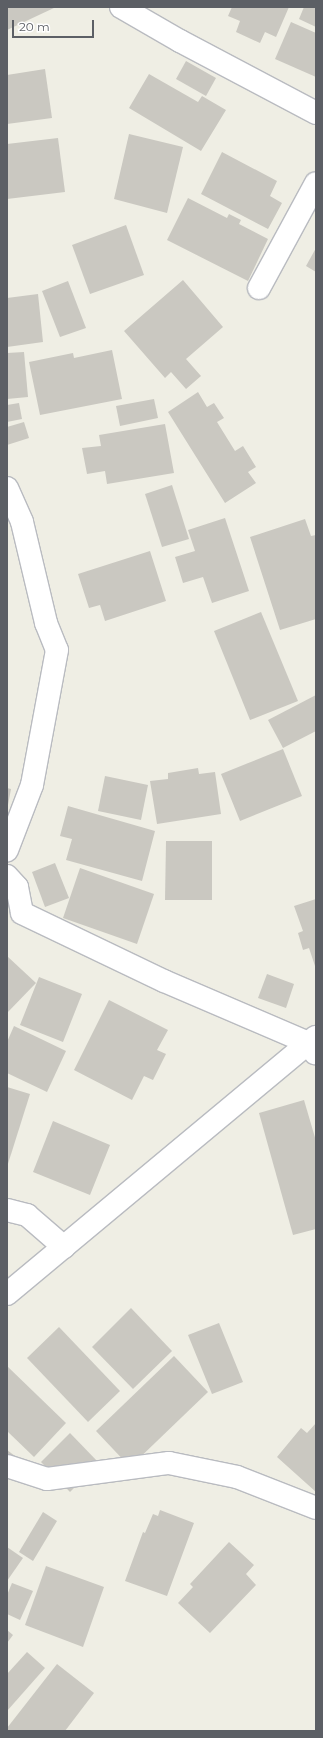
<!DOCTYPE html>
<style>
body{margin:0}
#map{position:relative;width:323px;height:1738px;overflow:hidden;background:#efeee4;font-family:Montserrat,sans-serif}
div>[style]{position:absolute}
.building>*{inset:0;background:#cac8c1}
.roads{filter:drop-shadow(1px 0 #b9bbc0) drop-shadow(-1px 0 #b9bbc0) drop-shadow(0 1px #b9bbc0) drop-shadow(0 -1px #b9bbc0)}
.street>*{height:22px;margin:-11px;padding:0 11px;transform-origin:11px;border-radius:11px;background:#fff}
span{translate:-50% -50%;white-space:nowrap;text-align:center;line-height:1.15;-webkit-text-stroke:3px #fff;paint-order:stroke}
.frame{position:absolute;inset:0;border:8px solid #5c5f65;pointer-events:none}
.scale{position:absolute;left:12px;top:20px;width:82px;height:18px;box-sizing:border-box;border:2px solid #5c5f65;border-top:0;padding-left:5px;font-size:12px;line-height:14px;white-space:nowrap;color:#5c5f65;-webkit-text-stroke:3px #fff;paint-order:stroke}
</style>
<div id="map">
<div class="building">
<div style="clip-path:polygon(7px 7px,56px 7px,7px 30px)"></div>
<div style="clip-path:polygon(232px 7px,289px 7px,276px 37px,265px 32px,260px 43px,236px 32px,240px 21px,228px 16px)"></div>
<div style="clip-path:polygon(304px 7px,316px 7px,316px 27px,299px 19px)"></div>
<div style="clip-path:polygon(291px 22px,316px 33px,316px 77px,275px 59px)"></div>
<div style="clip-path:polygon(186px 61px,216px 78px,206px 96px,176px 79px)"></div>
<div style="clip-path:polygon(45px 69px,52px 118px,7px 124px,7px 75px)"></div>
<div style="clip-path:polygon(149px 74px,198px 102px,202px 96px,226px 110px,201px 151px,129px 108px)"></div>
<div style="clip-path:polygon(129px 134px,183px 147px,167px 213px,114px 199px)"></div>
<div style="clip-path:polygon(58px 138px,65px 192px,7px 199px,7px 144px)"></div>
<div style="clip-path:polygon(222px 152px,277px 181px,270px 196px,282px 203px,268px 229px,201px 194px)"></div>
<div style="clip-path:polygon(188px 198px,227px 218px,229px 214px,241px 220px,239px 224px,268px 239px,248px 281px,167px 240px)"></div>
<div style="clip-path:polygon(126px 225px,144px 275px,90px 294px,72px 245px)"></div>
<div style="clip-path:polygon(316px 248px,316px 272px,306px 266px)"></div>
<div style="clip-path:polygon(183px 280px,223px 327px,186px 359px,201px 376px,186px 389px,171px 372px,165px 378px,124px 331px)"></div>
<div style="clip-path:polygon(68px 281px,86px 328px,60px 337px,42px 291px)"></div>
<div style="clip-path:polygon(38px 294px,43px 342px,7px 347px,7px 298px)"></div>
<div style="clip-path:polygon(112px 350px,122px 399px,40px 415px,29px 362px,73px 353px,74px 358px)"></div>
<div style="clip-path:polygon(24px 352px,28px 397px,7px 399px,7px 353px)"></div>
<div style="clip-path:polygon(198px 392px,207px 407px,214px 403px,224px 418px,217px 422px,235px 451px,243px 446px,256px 467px,248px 472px,256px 483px,225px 503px,168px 412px)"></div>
<div style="clip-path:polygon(154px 399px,158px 418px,120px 426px,116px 406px)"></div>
<div style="clip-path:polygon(19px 403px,22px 419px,7px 422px,7px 405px)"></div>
<div style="clip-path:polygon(24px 422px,29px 438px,7px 445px,7px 427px)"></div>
<div style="clip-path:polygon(165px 424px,174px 473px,107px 484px,105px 471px,87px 474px,82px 448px,101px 446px,99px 435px)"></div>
<div style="clip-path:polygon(172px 485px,189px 539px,162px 547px,145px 494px)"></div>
<div style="clip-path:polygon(225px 518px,249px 591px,212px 603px,203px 577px,183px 583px,175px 557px,195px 551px,188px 530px)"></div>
<div style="clip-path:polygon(305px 519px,311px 536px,316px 535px,316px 619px,280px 630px,250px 537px)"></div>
<div style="clip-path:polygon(150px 551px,166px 601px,105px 621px,100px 605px,89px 608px,78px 574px)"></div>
<div style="clip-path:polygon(261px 612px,298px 701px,250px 720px,214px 631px)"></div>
<div style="clip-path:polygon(316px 695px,316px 731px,283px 748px,268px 720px)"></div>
<div style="clip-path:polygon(283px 749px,302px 796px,240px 821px,221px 774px)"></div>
<div style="clip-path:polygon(198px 768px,199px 774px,215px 772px,221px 814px,157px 824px,150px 781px,168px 779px,168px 773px)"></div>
<div style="clip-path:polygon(105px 776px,148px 785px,141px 820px,98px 811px)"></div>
<div style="clip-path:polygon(7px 788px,11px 789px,8px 805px,7px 805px)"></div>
<div style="clip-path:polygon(68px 806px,155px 831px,142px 881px,66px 860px,72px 839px,60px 836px)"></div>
<div style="clip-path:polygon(166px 841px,212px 841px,212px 900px,165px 900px)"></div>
<div style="clip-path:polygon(55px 863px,69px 898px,45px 907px,32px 872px)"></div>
<div style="clip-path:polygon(80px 868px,154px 894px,137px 944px,63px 918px)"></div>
<div style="clip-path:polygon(316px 899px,316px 969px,309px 948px,303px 950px,298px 933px,303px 931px,294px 906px)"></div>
<div style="clip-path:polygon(7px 956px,36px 983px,7px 1013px)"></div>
<div style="clip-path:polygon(267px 974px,294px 984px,286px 1008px,258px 998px)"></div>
<div style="clip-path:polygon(39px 977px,82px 994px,63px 1042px,20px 1025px)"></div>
<div style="clip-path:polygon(109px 1000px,168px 1030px,157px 1050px,166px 1054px,153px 1080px,144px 1076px,132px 1100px,74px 1070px)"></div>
<div style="clip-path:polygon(14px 1026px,66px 1051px,47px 1092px,7px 1073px,7px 1042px)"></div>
<div style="clip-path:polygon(7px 1087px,30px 1094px,7px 1167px)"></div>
<div style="clip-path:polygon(304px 1100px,316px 1141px,316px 1229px,293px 1235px,259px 1113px)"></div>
<div style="clip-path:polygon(53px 1121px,110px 1145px,90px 1195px,33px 1172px)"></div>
<div style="clip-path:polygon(131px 1308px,172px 1351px,133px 1389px,92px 1347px)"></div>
<div style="clip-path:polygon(219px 1323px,243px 1382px,212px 1394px,188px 1335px)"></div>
<div style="clip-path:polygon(59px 1327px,120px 1391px,88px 1422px,27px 1358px)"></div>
<div style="clip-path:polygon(174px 1356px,208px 1392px,130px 1467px,96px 1431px)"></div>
<div style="clip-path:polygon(7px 1366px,66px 1423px,34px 1457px,7px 1431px)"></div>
<div style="clip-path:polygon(316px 1423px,316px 1492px,277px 1457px,301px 1428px,307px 1433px)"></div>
<div style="clip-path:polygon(70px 1433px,99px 1463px,70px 1492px,41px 1462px)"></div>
<div style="clip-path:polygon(7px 1450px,15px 1456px,7px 1466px)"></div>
<div style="clip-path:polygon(160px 1510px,194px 1523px,167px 1596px,125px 1581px,143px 1532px,145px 1533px,153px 1514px,158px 1516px)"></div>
<div style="clip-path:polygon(43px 1512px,57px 1521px,33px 1561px,19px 1552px)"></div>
<div style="clip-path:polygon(229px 1542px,254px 1565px,246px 1574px,256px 1585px,210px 1633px,178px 1603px,193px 1587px,190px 1584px)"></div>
<div style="clip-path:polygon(7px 1547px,23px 1558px,7px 1581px)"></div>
<div style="clip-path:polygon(46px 1566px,104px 1587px,83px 1647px,25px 1625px)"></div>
<div style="clip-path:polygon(12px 1583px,33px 1591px,20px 1620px,7px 1614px,7px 1595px)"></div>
<div style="clip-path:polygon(7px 1630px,13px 1635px,7px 1643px)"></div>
<div style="clip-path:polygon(27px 1652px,45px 1668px,7px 1711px,7px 1674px)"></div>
<div style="clip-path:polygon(57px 1664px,94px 1693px,65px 1731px,7px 1731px,7px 1728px)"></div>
</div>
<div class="roads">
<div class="street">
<div style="left:121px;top:7px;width:68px;rotate:30deg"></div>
<div style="left:180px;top:41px;width:154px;rotate:27.9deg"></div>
<div style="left:259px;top:288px;width:119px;rotate:-61.5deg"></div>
<div style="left:7px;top:488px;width:37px;rotate:66deg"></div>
<div style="left:22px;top:522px;width:104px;rotate:76.6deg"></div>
<div style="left:46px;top:623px;width:29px;rotate:68deg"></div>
<div style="left:57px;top:650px;width:137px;rotate:100.5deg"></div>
<div style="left:32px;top:785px;width:70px;rotate:111deg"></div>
<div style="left:7px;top:876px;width:15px;rotate:48deg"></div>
<div style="left:17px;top:887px;width:26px;rotate:79deg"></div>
<div style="left:22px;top:913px;width:157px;rotate:25.6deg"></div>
<div style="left:164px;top:981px;width:158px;rotate:23.2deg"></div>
<div style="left:309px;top:1043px;width:12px;rotate:59deg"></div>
<div style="left:7px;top:1210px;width:21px;rotate:14deg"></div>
<div style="left:27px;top:1215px;width:49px;rotate:40.9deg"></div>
<div style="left:7px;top:1294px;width:402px;rotate:-39.8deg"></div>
<div style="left:7px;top:1466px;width:42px;rotate:18deg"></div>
<div style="left:47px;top:1479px;width:123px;rotate:-7.5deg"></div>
<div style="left:169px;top:1463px;width:69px;rotate:11.6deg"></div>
<div style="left:237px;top:1477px;width:85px;rotate:21.4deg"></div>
</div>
</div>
<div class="frame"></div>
<div class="scale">20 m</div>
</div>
